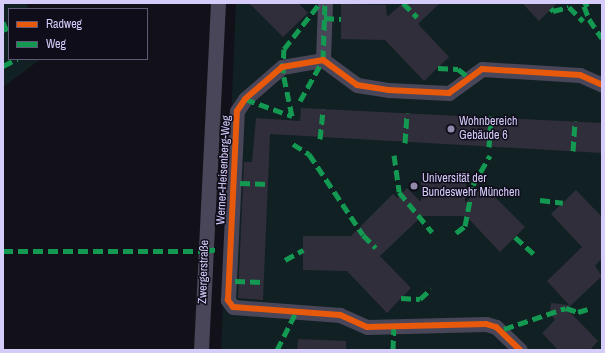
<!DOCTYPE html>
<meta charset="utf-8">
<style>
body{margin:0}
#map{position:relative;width:605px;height:353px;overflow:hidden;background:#121018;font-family:"Archivo Narrow",sans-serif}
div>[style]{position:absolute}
.green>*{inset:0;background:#112022}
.building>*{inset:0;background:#302e3a}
.minor>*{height:15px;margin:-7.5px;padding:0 7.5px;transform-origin:7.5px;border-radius:7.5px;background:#484658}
.quiet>*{height:5px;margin-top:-2.5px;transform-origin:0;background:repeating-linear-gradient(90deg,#139951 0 10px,transparent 0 15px)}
.cycleway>*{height:6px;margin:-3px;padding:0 3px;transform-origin:3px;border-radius:3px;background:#e8590c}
.dots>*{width:11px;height:11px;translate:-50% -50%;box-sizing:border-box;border:2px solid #100d1b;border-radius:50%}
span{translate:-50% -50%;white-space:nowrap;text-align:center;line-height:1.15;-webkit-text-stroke:3px #100d1b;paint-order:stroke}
.poi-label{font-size:12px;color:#d5ccfa}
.left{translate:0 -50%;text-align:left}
.street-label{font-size:12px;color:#d5ccfa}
.frame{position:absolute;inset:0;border:4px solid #d5ccfa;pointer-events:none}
.legend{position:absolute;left:8px;top:8px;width:140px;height:52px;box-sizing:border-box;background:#100d1b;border:1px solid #5f5974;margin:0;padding:5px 7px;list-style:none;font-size:12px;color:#d5ccfa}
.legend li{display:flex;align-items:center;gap:8px;height:20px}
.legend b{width:20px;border:1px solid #5f5974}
</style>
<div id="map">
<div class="green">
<div style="clip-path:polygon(3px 3px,26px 3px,29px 9px,9px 9px,9px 59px,41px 59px,3px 87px)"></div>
<div style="clip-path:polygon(236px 3px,602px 3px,602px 350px,221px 350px)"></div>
</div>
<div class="building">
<div style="clip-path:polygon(249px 3px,298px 3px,308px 13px,283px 37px)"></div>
<div style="clip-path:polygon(403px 3px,440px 3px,418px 24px,449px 57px,424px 81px,385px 40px,341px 39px,341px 4px,386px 5px,387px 17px)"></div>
<div style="clip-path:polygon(522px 3px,557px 3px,539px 21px)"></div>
<div style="clip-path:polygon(301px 108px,602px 123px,602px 153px,270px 134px,263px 300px,238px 298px,244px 162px,252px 162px,256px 118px,300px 121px)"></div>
<div style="clip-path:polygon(421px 182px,466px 182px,465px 203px,479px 188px,488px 198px,492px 194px,525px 227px,500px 252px,466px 216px,422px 216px,380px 256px,411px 288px,387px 313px,347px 271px,303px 270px,303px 236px,351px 236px,393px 194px,397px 198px,407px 188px,421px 202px)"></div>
<div style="clip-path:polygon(576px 190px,602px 217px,602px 258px,595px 266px,602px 276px,567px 309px,598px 341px,590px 350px,558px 350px,542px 333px,555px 320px,550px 313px,551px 303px,569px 305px,547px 281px,582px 247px,551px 214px)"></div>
<div style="clip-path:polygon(298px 339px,346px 341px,346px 350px,297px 350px)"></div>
</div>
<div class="minor">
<div style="left:323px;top:60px;width:57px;rotate:-88deg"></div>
<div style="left:201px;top:350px;width:347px;rotate:-87.2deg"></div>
<div style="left:520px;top:350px;width:33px;rotate:-136deg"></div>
<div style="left:496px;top:327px;width:10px;rotate:-163deg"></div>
<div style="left:486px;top:324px;width:119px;rotate:178.6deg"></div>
<div style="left:367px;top:327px;width:30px;rotate:-156deg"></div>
<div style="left:340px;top:315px;width:107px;rotate:-175.7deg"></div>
<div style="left:233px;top:307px;width:9px;rotate:-126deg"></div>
<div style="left:228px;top:300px;width:189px;rotate:-87.3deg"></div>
<div style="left:237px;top:111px;width:14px;rotate:-56deg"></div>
<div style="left:245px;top:99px;width:49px;rotate:-40.9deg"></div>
<div style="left:282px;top:67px;width:42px;rotate:-9.7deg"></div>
<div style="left:323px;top:60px;width:42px;rotate:36.3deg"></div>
<div style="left:357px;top:85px;width:31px;rotate:9deg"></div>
<div style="left:388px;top:90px;width:61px;rotate:2.8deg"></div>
<div style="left:449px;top:93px;width:41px;rotate:-36deg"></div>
<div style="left:482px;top:69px;width:98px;rotate:3.5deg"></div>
<div style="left:580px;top:75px;width:24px;rotate:24deg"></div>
</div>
<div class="quiet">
<div style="left:403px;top:3px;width:20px;rotate:45deg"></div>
<div style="left:588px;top:3px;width:5px;rotate:143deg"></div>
<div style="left:584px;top:6px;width:14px;rotate:69deg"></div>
<div style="left:589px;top:19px;width:23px;rotate:56deg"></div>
<div style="left:551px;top:8px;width:4px;rotate:56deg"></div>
<div style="left:553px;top:11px;width:16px;rotate:-14deg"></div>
<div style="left:569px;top:7px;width:20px;rotate:45deg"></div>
<div style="left:324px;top:18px;width:17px;rotate:3deg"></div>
<div style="left:3px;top:22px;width:15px;rotate:67deg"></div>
<div style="left:3px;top:66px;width:16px;rotate:-27deg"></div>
<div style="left:438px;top:68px;width:20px;rotate:3deg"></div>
<div style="left:458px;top:69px;width:16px;rotate:38deg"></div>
<div style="left:245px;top:99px;width:50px;rotate:19.9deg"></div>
<div style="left:292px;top:116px;width:44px;rotate:-101.8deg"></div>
<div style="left:283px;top:73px;width:24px;rotate:-88deg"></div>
<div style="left:284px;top:49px;width:58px;rotate:-52deg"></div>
<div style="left:300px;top:101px;width:47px;rotate:-60.7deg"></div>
<div style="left:323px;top:60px;width:57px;rotate:-88deg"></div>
<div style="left:320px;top:139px;width:30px;rotate:-84deg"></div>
<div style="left:405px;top:143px;width:30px;rotate:-86deg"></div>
<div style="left:293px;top:144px;width:19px;rotate:32deg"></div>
<div style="left:309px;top:154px;width:97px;rotate:56.3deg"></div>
<div style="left:363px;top:235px;width:18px;rotate:45deg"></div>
<div style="left:489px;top:147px;width:31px;rotate:-86deg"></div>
<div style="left:573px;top:151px;width:30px;rotate:-86deg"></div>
<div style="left:394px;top:155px;width:37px;rotate:82deg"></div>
<div style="left:399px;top:192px;width:52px;rotate:50.5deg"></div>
<div style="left:240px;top:183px;width:30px;rotate:2deg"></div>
<div style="left:540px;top:200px;width:23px;rotate:7deg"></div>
<div style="left:456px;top:233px;width:11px;rotate:-38deg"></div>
<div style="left:465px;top:226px;width:42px;rotate:-79deg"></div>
<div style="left:473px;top:185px;width:34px;rotate:-60deg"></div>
<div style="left:515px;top:237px;width:27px;rotate:42deg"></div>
<div style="left:3px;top:251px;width:202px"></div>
<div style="left:205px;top:251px;width:13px;rotate:-9deg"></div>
<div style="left:285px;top:260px;width:21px;rotate:-29deg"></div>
<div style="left:235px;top:281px;width:30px;rotate:2deg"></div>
<div style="left:401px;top:298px;width:19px;rotate:3deg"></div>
<div style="left:420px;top:299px;width:15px;rotate:-42deg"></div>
<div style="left:504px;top:329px;width:65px;rotate:-18.7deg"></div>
<div style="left:566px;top:308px;width:13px;rotate:18deg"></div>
<div style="left:578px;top:312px;width:10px;rotate:-17deg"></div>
<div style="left:277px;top:350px;width:45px;rotate:-63.4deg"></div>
<div style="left:393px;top:350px;width:24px;rotate:-88deg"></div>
</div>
<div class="cycleway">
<div style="left:520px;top:350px;width:33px;rotate:-136deg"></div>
<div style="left:496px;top:327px;width:10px;rotate:-163deg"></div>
<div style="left:486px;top:324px;width:119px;rotate:178.6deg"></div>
<div style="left:367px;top:327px;width:30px;rotate:-156deg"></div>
<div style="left:340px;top:315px;width:107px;rotate:-175.7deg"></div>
<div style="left:233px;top:307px;width:9px;rotate:-126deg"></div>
<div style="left:228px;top:300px;width:189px;rotate:-87.3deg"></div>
<div style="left:237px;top:111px;width:14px;rotate:-56deg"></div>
<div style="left:245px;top:99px;width:49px;rotate:-40.9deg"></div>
<div style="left:282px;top:67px;width:42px;rotate:-9.7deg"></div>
<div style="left:323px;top:60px;width:42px;rotate:36.3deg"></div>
<div style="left:357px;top:85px;width:31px;rotate:9deg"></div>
<div style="left:388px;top:90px;width:61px;rotate:2.8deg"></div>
<div style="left:449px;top:93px;width:41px;rotate:-36deg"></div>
<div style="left:482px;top:69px;width:98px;rotate:3.5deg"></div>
<div style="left:580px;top:75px;width:24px;rotate:24deg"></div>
</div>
<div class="dots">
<div style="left:451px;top:129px;background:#918aab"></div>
<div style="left:414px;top:186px;background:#918aab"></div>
</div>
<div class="poi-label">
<span class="left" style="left:459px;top:129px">Wohnbereich<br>Gebäude 6</span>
<span class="left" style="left:422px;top:186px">Universität der<br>Bundeswehr München</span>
</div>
<div class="street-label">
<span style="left:224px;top:170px;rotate:-87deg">Werner-Heisenberg-Weg</span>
<span style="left:204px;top:272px;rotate:-88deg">Zwergerstraße</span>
</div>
<div class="frame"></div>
<ul class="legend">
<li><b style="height:5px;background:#e8590c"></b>Radweg</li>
<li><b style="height:5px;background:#139951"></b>Weg</li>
</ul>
</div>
